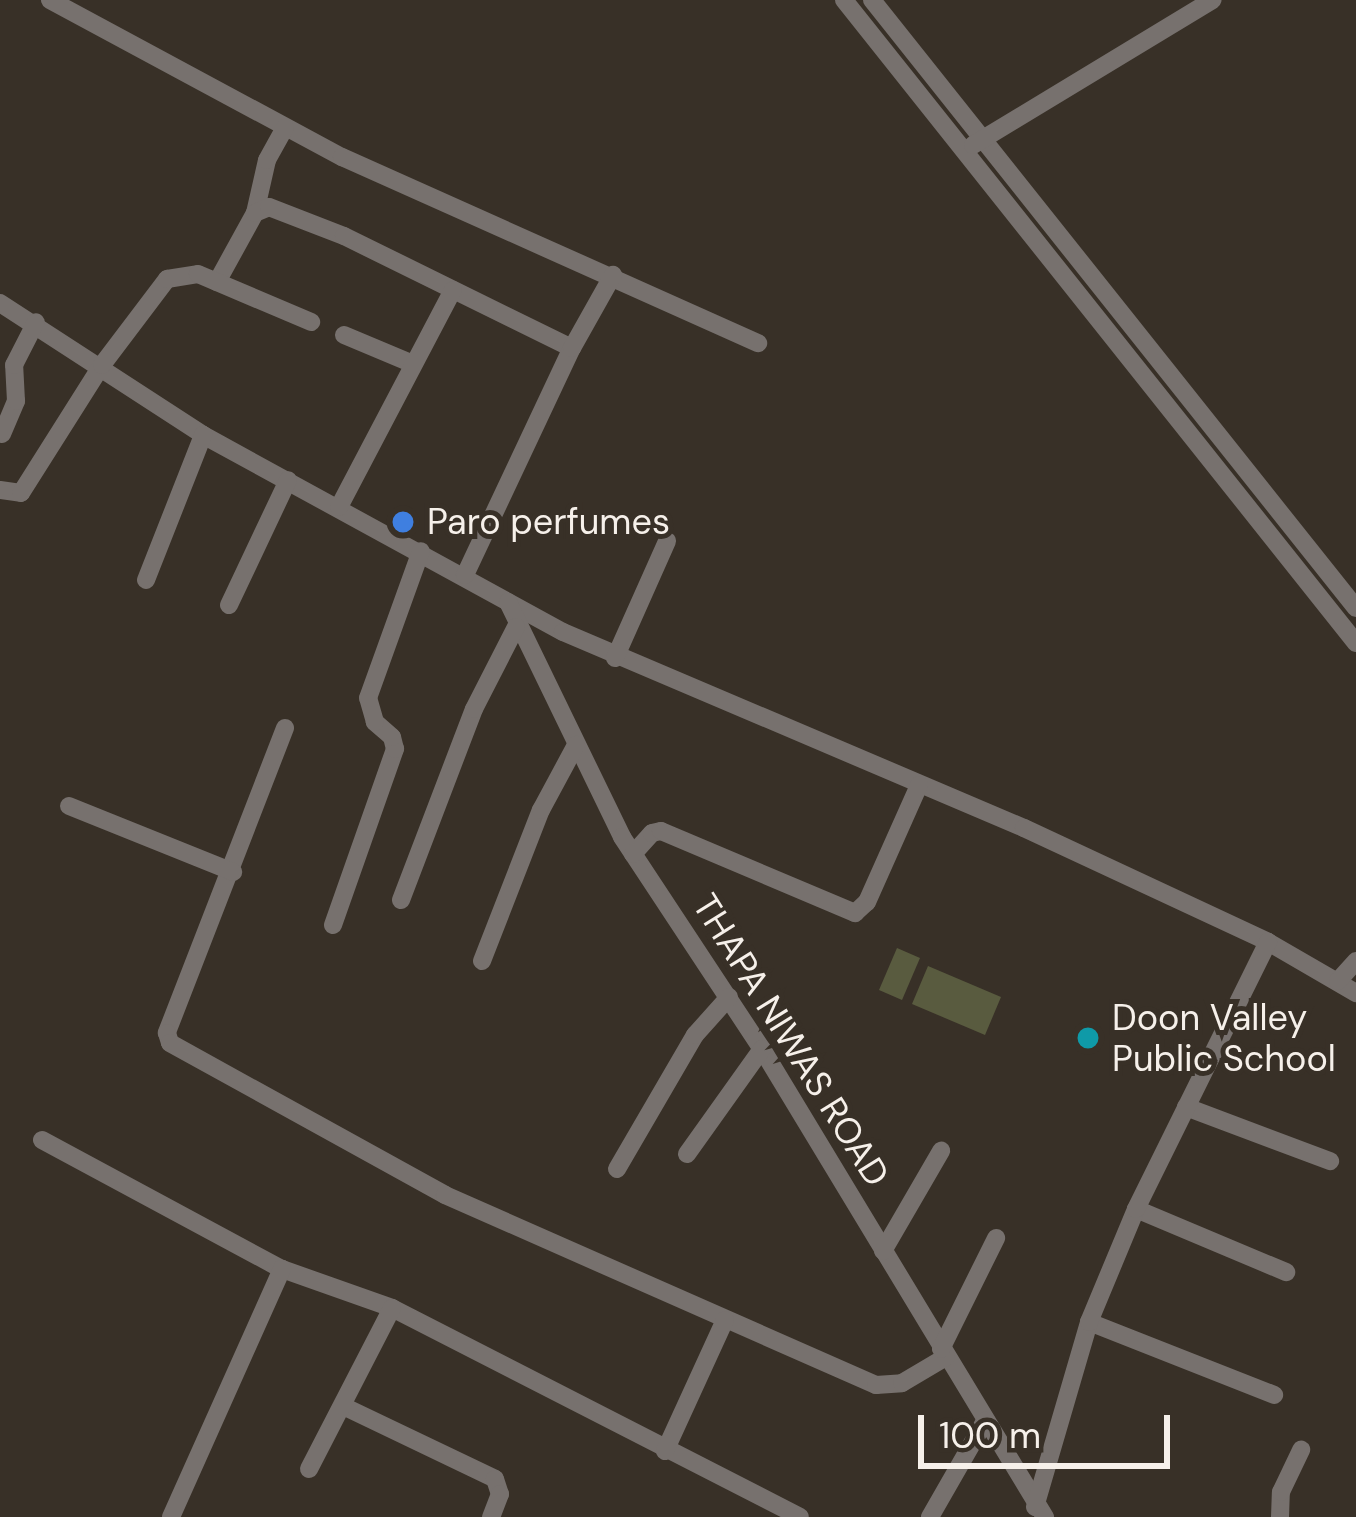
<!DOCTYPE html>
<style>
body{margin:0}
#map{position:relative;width:1356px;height:1517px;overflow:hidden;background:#383027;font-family:"DM Sans",sans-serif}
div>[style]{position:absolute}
.green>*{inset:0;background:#595b3f}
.minor>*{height:18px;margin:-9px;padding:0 9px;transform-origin:9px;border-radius:9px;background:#77716e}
.dots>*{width:33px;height:33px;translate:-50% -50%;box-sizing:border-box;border:6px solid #383027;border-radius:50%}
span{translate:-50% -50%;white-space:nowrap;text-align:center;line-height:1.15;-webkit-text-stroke:10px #383027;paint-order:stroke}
.poi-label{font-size:36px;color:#f6f0ea}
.left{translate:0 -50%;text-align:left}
.street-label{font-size:36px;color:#f6f0ea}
.scale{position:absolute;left:918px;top:1415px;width:252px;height:54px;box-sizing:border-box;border:6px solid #f6f0ea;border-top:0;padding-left:15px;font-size:36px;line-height:42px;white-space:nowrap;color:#f6f0ea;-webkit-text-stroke:9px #383027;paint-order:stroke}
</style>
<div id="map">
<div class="green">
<div style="clip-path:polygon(897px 948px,920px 958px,902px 1000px,879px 990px)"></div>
<div style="clip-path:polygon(928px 966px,1001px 997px,985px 1035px,912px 1004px)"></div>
</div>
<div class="minor">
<div style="left:50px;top:0;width:332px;rotate:28.3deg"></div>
<div style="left:342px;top:157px;width:456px;rotate:24.1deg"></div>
<div style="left:844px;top:0;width:822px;rotate:51.47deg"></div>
<div style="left:872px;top:0;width:777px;rotate:51.48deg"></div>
<div style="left:973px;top:145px;width:280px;rotate:-31.2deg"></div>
<div style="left:255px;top:213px;width:54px;rotate:-77.2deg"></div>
<div style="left:267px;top:160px;width:37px;rotate:-61deg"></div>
<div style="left:217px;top:282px;width:79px;rotate:-61.2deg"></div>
<div style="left:255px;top:213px;width:15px;rotate:-23deg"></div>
<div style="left:269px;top:207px;width:80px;rotate:21.1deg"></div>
<div style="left:344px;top:236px;width:254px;rotate:26.2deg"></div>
<div style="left:0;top:303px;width:242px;rotate:33deg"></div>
<div style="left:203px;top:435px;width:410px;rotate:28.7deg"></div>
<div style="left:563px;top:632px;width:501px;rotate:23.03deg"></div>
<div style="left:1024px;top:828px;width:269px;rotate:25deg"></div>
<div style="left:1268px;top:942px;width:102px;rotate:30.1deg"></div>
<div style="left:344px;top:335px;width:75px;rotate:22.8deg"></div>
<div style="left:2px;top:434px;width:36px;rotate:-67deg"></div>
<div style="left:16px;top:401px;width:36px;rotate:-93deg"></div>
<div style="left:14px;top:365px;width:48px;rotate:-62.9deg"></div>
<div style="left:0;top:490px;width:21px;rotate:8deg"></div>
<div style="left:21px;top:493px;width:151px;rotate:-57.7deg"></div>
<div style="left:102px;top:365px;width:108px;rotate:-52.9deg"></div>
<div style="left:167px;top:279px;width:31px;rotate:-9deg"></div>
<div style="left:198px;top:274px;width:123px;rotate:23deg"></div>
<div style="left:339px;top:507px;width:245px;rotate:-62.3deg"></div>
<div style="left:465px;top:575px;width:251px;rotate:-64.8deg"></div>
<div style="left:572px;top:348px;width:84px;rotate:-60.7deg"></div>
<div style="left:146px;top:580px;width:156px;rotate:-68.5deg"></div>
<div style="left:508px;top:602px;width:261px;rotate:64.1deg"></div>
<div style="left:622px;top:837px;width:254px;rotate:56.6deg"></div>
<div style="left:762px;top:1049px;width:547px;rotate:58.84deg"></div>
<div style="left:229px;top:605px;width:138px;rotate:-64.7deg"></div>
<div style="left:615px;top:658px;width:128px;rotate:-66deg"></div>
<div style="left:285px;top:728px;width:327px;rotate:111.2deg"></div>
<div style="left:167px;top:1033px;width:10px;rotate:73deg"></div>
<div style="left:170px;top:1043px;width:314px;rotate:28.9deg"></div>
<div style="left:445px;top:1195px;width:471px;rotate:23.8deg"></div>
<div style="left:876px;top:1385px;width:26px;rotate:-4deg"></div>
<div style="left:902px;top:1383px;width:51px;rotate:-30.6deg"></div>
<div style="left:69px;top:806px;width:177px;rotate:21.9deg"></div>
<div style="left:633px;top:854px;width:28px;rotate:-48deg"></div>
<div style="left:652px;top:833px;width:9px;rotate:-13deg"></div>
<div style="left:661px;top:831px;width:211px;rotate:22.9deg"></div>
<div style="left:855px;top:913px;width:16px;rotate:-43deg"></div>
<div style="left:867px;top:902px;width:128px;rotate:-66deg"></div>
<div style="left:401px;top:900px;width:204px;rotate:-69.1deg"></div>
<div style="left:474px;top:709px;width:92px;rotate:-62.9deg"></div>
<div style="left:333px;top:925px;width:187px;rotate:-70.6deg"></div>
<div style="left:395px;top:749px;width:12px;rotate:-104deg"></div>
<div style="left:392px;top:737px;width:23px;rotate:-139deg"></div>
<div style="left:375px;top:722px;width:25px;rotate:-106deg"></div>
<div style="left:368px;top:698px;width:156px;rotate:-70.2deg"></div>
<div style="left:482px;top:961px;width:162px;rotate:-68.7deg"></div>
<div style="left:541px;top:810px;width:74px;rotate:-61.7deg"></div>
<div style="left:1338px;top:981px;width:27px;rotate:-48deg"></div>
<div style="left:1186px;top:1107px;width:154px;rotate:20.6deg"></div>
<div style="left:42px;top:1140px;width:272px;rotate:28.3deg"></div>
<div style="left:282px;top:1269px;width:117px;rotate:19.5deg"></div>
<div style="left:392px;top:1308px;width:458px;rotate:27.1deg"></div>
<div style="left:687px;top:1154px;width:129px;rotate:-54.5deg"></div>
<div style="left:617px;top:1169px;width:155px;rotate:-59.8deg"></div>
<div style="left:695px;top:1035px;width:51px;rotate:-48.2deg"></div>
<div style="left:1136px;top:1209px;width:163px;rotate:22.8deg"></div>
<div style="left:883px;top:1251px;width:116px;rotate:-59.9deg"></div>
<div style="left:1089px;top:1322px;width:199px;rotate:21.5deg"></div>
<div style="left:941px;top:1349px;width:124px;rotate:-63.6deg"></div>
<div style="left:345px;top:1407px;width:166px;rotate:25.6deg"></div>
<div style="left:495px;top:1479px;width:16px;rotate:72deg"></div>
<div style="left:500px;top:1494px;width:25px;rotate:111deg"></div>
<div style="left:665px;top:1451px;width:144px;rotate:-65.4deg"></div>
<div style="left:309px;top:1469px;width:181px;rotate:-62.7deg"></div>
<div style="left:1035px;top:1507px;width:193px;rotate:-73.7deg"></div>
<div style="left:1089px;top:1322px;width:122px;rotate:-67.4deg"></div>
<div style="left:1136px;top:1209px;width:298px;rotate:-63.7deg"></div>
<div style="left:171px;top:1517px;width:272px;rotate:-65.9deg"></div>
<div style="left:930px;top:1517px;width:111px;rotate:-60.2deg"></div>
<div style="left:1280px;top:1517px;width:25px;rotate:-88deg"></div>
<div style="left:1281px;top:1492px;width:47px;rotate:-64.5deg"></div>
</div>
<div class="dots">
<div style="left:403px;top:522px;background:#3f7fe0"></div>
<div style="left:1088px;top:1038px;background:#0f9aa8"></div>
</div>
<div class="poi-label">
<span class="left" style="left:427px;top:522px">Paro perfumes</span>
<span class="left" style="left:1112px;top:1038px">Doon Valley<br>Public School</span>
</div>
<div class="street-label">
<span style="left:791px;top:1040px;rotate:58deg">THAPA NIWAS ROAD</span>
</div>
<div class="scale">100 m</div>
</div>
